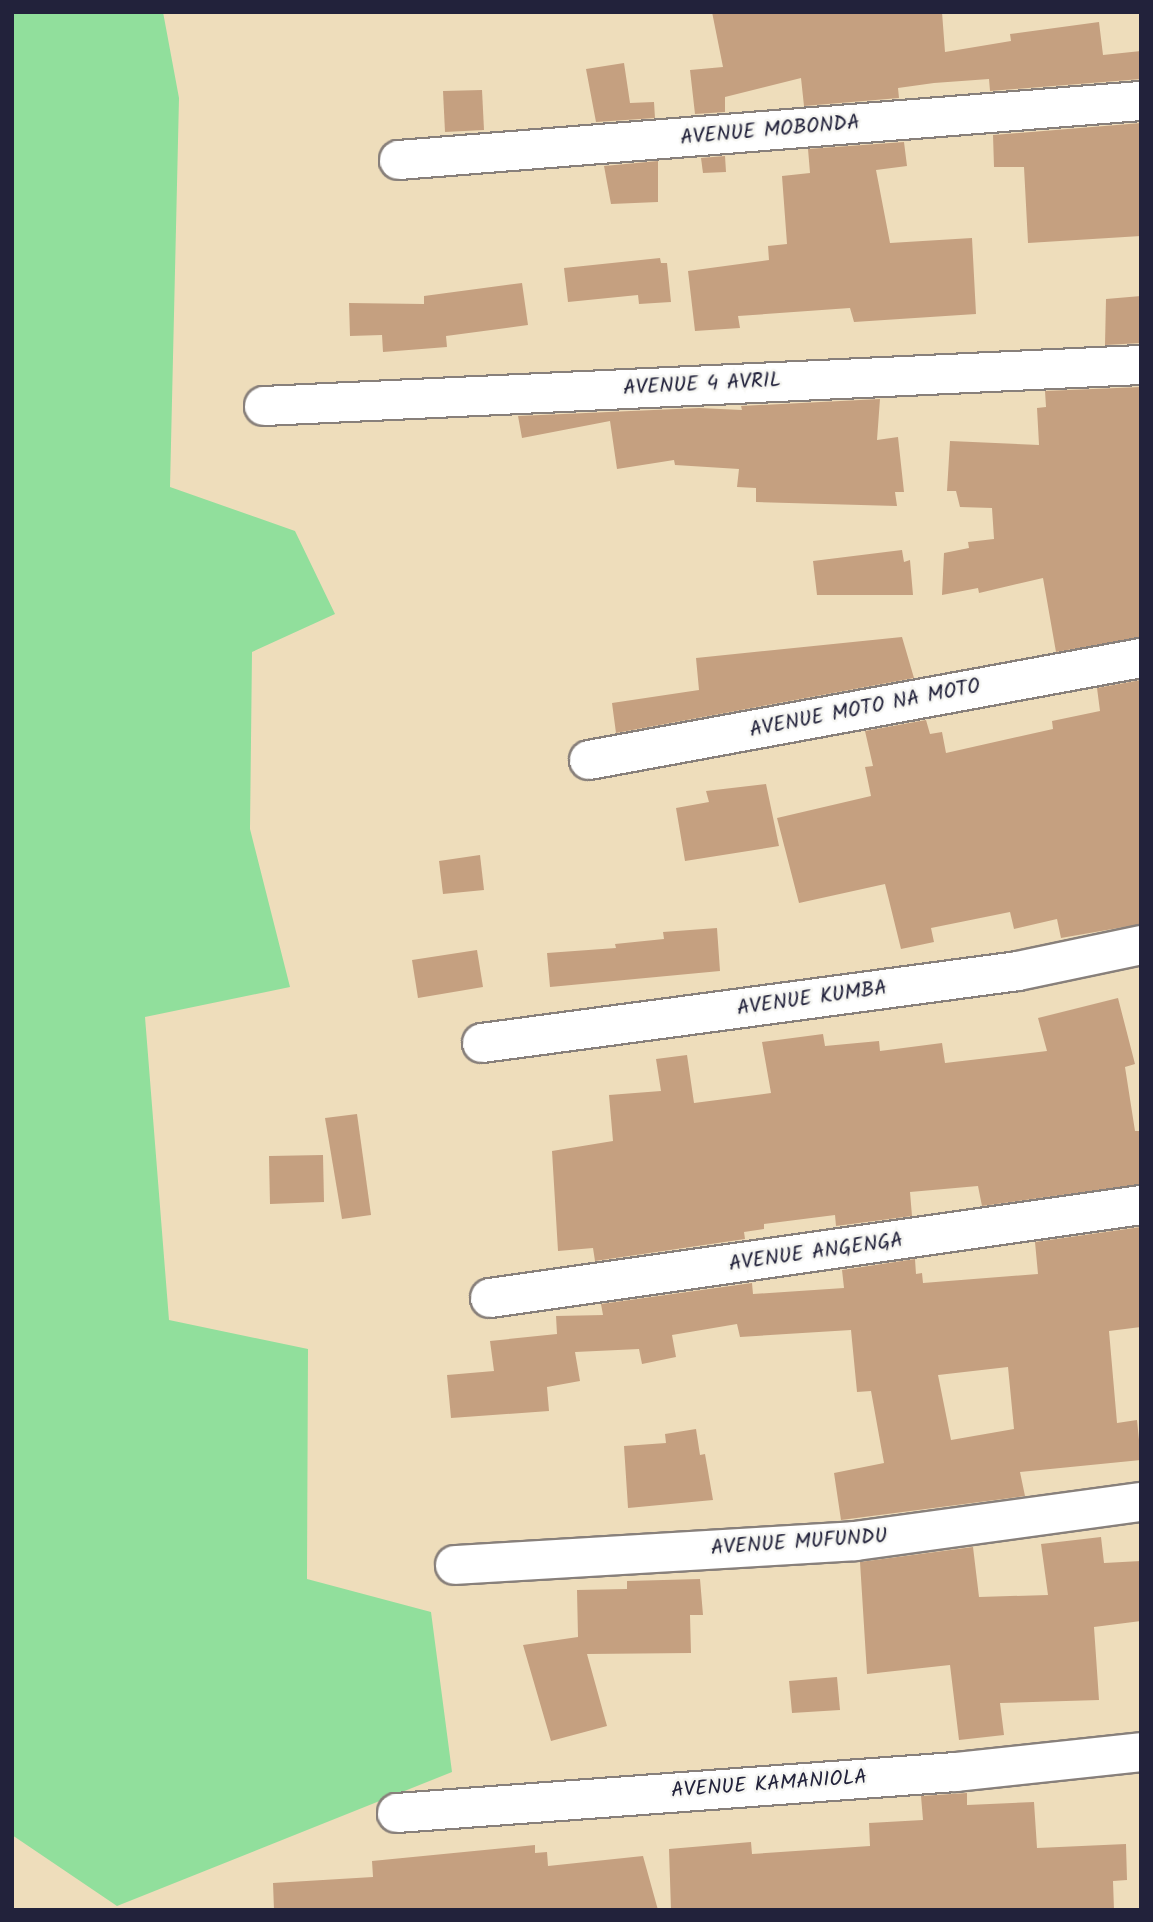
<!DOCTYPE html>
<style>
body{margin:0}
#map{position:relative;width:1153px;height:1922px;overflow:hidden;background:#edb;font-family:Kalam,sans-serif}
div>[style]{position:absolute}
.green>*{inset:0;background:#91df9c}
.building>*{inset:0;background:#c5a080}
.roads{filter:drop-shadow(2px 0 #88807b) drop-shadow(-2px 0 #88807b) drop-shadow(0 2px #88807b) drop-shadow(0 -2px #88807b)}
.minor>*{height:38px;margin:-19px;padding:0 19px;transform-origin:19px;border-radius:19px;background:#fff}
span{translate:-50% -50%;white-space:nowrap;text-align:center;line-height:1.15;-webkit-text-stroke:5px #f6f6f2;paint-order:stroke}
.street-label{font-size:21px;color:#22223b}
.frame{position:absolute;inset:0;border:14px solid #22223b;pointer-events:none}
</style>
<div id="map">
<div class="green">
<div style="clip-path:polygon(12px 12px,163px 12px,179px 98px,170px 487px,295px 531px,335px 614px,252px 652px,250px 829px,290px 987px,145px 1017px,169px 1320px,308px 1349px,307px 1579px,431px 1612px,452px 1772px,117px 1906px,12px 1835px)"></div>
</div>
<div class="building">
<div style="clip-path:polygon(712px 12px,942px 12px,945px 52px,1011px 41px,1010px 34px,1099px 22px,1103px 55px,1141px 51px,1141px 79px,990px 91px,989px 79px,934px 83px,898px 88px,899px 98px,804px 106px,801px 78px,725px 97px,725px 112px,695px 114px,690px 70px,723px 67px)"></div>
<div style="clip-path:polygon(624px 63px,630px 103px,654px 102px,655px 118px,596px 122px,586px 69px)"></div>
<div style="clip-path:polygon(482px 90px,484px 130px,445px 132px,443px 91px)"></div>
<div style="clip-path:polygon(1141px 123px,1141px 236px,1028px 243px,1024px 167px,994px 167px,993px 135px)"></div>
<div style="clip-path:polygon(904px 142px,907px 166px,876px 170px,890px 243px,972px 238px,976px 314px,854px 322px,850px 308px,738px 316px,740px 328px,695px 331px,688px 271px,769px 260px,768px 246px,787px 244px,782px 176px,810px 173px,808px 149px)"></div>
<div style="clip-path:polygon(725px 156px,726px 172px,703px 173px,701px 158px)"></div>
<div style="clip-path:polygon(658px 161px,658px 202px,611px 204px,604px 166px)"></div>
<div style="clip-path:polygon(660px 258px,661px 263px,667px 263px,671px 302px,639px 304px,638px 295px,568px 302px,564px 268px)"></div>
<div style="clip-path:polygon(522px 283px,528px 325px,446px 336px,447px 347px,383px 352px,382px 335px,350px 336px,349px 303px,424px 304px,424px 296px)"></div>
<div style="clip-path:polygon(1141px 296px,1141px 343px,1105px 345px,1106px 299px)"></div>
<div style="clip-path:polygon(1141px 387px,1141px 637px,1056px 652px,1043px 578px,979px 593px,978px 588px,942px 595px,944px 553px,969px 548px,968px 542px,994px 539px,992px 508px,960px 507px,956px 491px,947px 491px,950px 441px,1039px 445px,1037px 408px,1046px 407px,1045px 391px)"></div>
<div style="clip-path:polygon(880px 399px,877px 440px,898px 437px,904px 492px,895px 492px,897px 506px,756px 502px,756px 488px,737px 487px,739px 469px,675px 465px,674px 460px,617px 469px,610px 421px,522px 438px,518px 416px,699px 408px,742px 410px,741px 406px)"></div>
<div style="clip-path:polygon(902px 550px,904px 562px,910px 560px,913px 595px,817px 595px,813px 561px)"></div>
<div style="clip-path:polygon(902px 637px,914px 678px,616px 733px,612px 703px,699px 690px,696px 658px)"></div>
<div style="clip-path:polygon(1141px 680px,1141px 924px,1061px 938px,1057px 919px,1014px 929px,1010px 912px,931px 928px,934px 942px,901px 949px,885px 884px,799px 903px,777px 818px,871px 796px,865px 767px,873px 766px,865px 731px,926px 720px,930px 734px,942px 732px,946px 753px,1053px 729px,1052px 721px,1100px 711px,1097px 688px)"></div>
<div style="clip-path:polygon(766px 784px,779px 846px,685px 861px,676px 808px,709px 802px,706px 791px)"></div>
<div style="clip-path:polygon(480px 855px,484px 890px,443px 894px,439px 861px)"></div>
<div style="clip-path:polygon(717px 928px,720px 971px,550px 987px,547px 953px,616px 948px,615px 944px,664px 939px,663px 932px)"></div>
<div style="clip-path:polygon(477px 950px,483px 987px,418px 998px,412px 960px)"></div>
<div style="clip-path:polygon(1118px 998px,1135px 1064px,1125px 1067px,1135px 1131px,1141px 1131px,1141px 1184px,982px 1206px,978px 1186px,910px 1192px,912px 1216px,836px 1226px,835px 1215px,764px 1224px,764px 1229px,744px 1232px,745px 1239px,595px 1261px,593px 1248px,558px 1251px,552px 1151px,613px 1141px,609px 1095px,661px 1091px,656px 1059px,687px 1055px,694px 1103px,771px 1093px,762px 1042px,823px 1034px,825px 1046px,879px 1041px,880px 1051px,942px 1043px,945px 1063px,1047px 1051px,1038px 1018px)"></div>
<div style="clip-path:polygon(357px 1114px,371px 1215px,342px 1219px,325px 1118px)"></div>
<div style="clip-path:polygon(323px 1155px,324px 1202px,270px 1204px,269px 1156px)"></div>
<div style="clip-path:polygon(evenodd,1141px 1227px,1141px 1327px,1109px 1331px,1117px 1423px,1137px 1420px,1141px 1460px,1020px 1472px,1025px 1496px,841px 1520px,834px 1473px,884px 1463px,871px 1391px,857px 1392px,851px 1330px,740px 1337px,737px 1324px,672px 1335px,676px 1357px,642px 1364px,639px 1349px,575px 1352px,580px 1381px,547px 1387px,549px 1411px,451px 1418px,447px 1375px,494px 1371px,490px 1341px,557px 1334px,556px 1316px,603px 1315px,601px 1304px,752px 1283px,753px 1294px,844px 1288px,842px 1270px,915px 1259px,916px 1274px,922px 1273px,923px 1283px,1038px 1274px,1035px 1242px,1141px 1227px,1008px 1367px,1014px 1429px,951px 1440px,938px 1375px,1008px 1367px)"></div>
<div style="clip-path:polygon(696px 1429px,700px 1455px,705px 1454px,713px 1500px,628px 1508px,624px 1446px,666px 1443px,665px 1434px)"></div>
<div style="clip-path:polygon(1101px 1537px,1104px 1563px,1141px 1561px,1141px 1621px,1094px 1627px,1099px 1700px,1000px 1703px,1004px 1735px,959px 1740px,950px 1665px,867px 1674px,860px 1562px,973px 1547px,979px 1597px,1048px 1595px,1041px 1544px)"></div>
<div style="clip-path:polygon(700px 1579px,703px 1615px,690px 1615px,691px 1653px,587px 1654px,607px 1726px,551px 1741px,523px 1645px,578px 1637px,577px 1590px,627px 1589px,627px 1581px)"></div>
<div style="clip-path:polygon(837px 1677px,840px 1710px,792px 1713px,789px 1681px)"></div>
<div style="clip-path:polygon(967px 1793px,967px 1805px,1034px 1802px,1037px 1848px,1126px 1844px,1127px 1880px,1113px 1881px,1114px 1910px,671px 1910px,669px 1849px,751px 1842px,752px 1854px,870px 1846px,869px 1823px,923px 1820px,921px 1796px)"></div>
<div style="clip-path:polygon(535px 1845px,535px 1853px,547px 1852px,548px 1866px,643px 1856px,658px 1910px,274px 1910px,273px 1883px,373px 1877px,372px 1861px)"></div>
</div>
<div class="roads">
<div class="minor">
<div style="left:399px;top:160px;width:744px;rotate:-4.55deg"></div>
<div style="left:264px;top:406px;width:878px;rotate:-2.68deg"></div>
<div style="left:589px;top:760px;width:561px;rotate:-10.47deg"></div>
<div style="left:482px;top:1043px;width:541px;rotate:-7.65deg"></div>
<div style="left:1018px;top:971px;width:126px;rotate:-11.9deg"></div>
<div style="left:490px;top:1298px;width:658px;rotate:-8.13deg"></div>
<div style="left:455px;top:1565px;width:401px;rotate:-3.4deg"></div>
<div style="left:855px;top:1541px;width:289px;rotate:-7.8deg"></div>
<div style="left:397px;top:1813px;width:560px;rotate:-4.2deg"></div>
<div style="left:955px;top:1772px;width:187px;rotate:-6.1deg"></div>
</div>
</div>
<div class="street-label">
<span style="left:770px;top:131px;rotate:-5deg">AVENUE MOBONDA</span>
<span style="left:702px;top:385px;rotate:-3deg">AVENUE 4 AVRIL</span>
<span style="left:865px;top:709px;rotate:-11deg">AVENUE MOTO NA MOTO</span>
<span style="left:812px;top:999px;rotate:-8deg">AVENUE KUMBA</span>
<span style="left:816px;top:1253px;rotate:-8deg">AVENUE ANGENGA</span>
<span style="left:799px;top:1543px;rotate:-4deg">AVENUE MUFUNDU</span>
<span style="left:769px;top:1785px;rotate:-4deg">AVENUE KAMANIOLA</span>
</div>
<div class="frame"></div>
</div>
